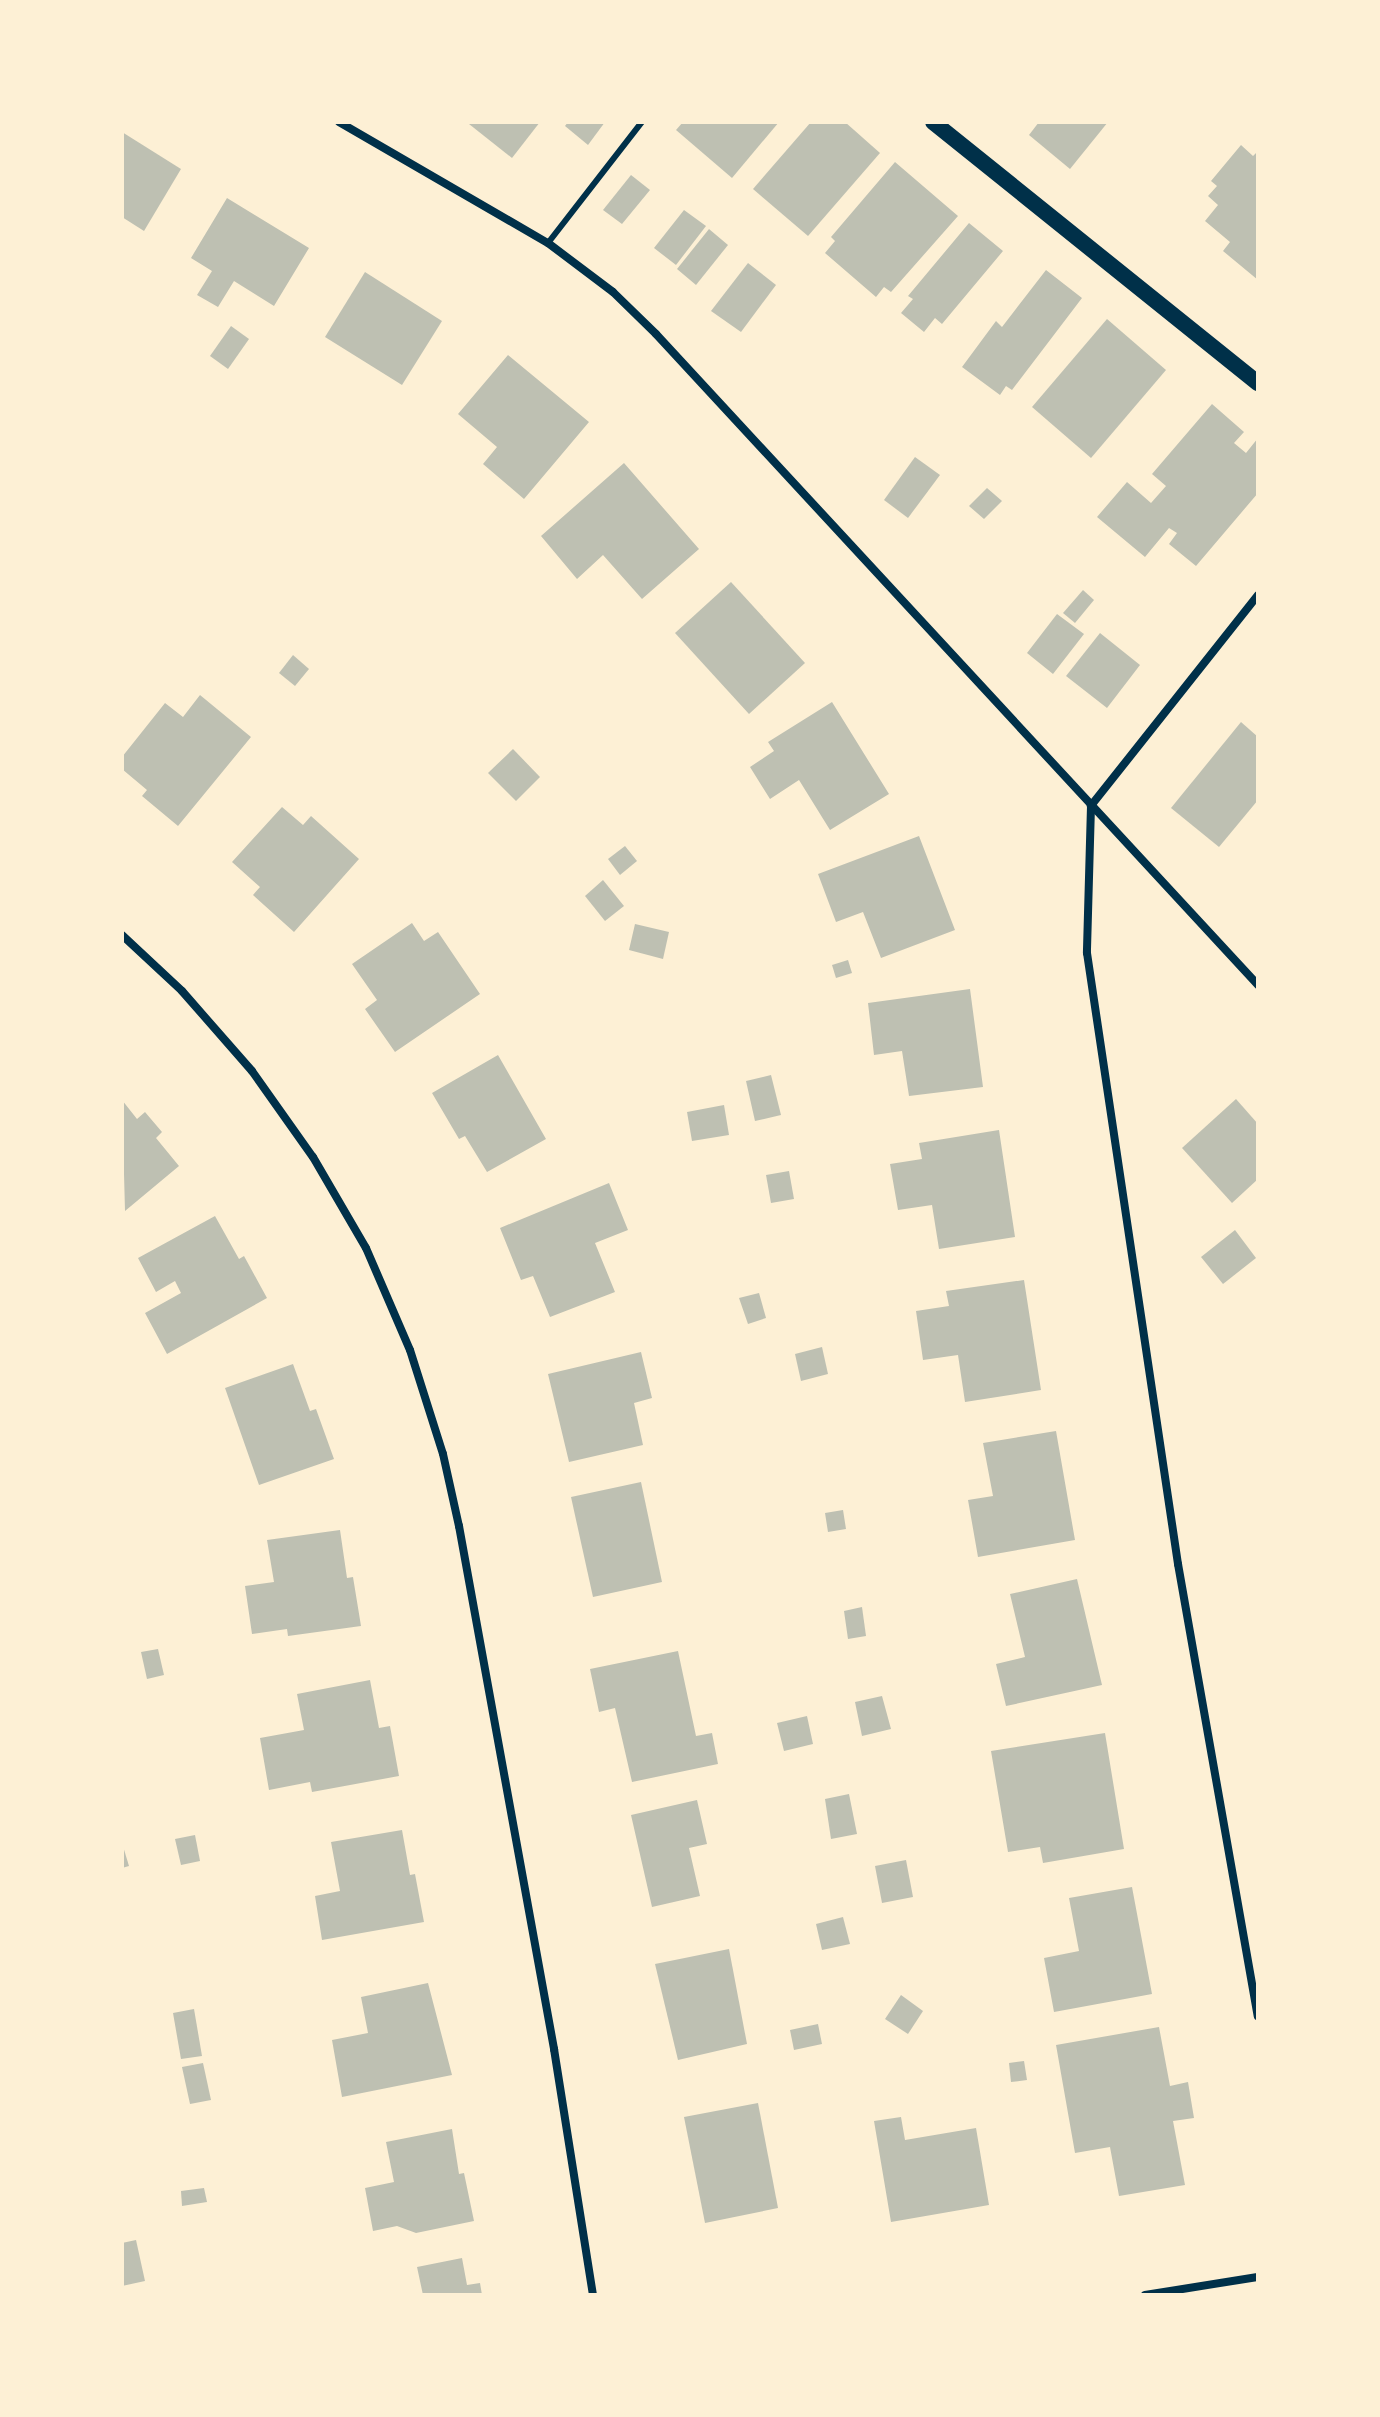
<!DOCTYPE html>
<style>
body{margin:0}
#map{position:relative;width:1380px;height:2417px;overflow:hidden;background:#fdf0d5;font-family:Georgia,serif}
div>[style]{position:absolute}
.building>*{inset:0;background:#bec0b2}
.service>*{height:6px;margin:-3px;padding:0 3px;transform-origin:3px;border-radius:3px;background:#003049}
.minor>*{height:8px;margin:-4px;padding:0 4px;transform-origin:4px;border-radius:4px;background:#003049}
.secondary>*{height:16px;margin:-8px;padding:0 8px;transform-origin:8px;border-radius:8px;background:#003049}
span{translate:-50% -50%;white-space:nowrap;text-align:center;line-height:1.15;-webkit-text-stroke:8px #fdf0d5;paint-order:stroke}
.frame{position:absolute;inset:0;border:124px solid #fdf0d5;pointer-events:none}
</style>
<div id="map">
<div class="building">
<div style="clip-path:polygon(471px 122px,540px 122px,512px 158px,469px 124px)"></div>
<div style="clip-path:polygon(568px 122px,605px 122px,588px 145px,565px 126px)"></div>
<div style="clip-path:polygon(683px 122px,779px 122px,732px 178px,676px 130px)"></div>
<div style="clip-path:polygon(811px 122px,845px 122px,880px 153px,808px 236px,753px 189px)"></div>
<div style="clip-path:polygon(1039px 122px,1108px 122px,1070px 169px,1029px 135px)"></div>
<div style="clip-path:polygon(122px 132px,181px 169px,144px 231px,122px 217px)"></div>
<div style="clip-path:polygon(1241px 145px,1253px 156px,1258px 151px,1258px 280px,1223px 251px,1230px 242px,1205px 221px,1218px 205px,1208px 196px,1217px 186px,1211px 181px)"></div>
<div style="clip-path:polygon(895px 162px,958px 216px,891px 292px,884px 287px,876px 297px,825px 253px,835px 241px,831px 237px)"></div>
<div style="clip-path:polygon(631px 175px,650px 190px,622px 224px,603px 210px)"></div>
<div style="clip-path:polygon(227px 198px,309px 248px,274px 306px,234px 281px,218px 307px,197px 295px,212px 271px,191px 258px)"></div>
<div style="clip-path:polygon(684px 210px,706px 226px,676px 265px,654px 248px)"></div>
<div style="clip-path:polygon(969px 223px,1003px 251px,942px 324px,935px 318px,924px 332px,901px 313px,913px 299px,908px 296px)"></div>
<div style="clip-path:polygon(709px 229px,728px 245px,696px 285px,677px 269px)"></div>
<div style="clip-path:polygon(748px 263px,776px 285px,741px 332px,711px 311px)"></div>
<div style="clip-path:polygon(1046px 270px,1082px 298px,1012px 390px,1006px 386px,1000px 395px,962px 367px,996px 321px,1002px 327px)"></div>
<div style="clip-path:polygon(365px 272px,442px 321px,402px 385px,325px 337px)"></div>
<div style="clip-path:polygon(1107px 319px,1166px 370px,1091px 458px,1032px 407px)"></div>
<div style="clip-path:polygon(231px 326px,249px 339px,228px 369px,210px 356px)"></div>
<div style="clip-path:polygon(508px 355px,589px 422px,524px 499px,483px 464px,497px 447px,458px 414px)"></div>
<div style="clip-path:polygon(1212px 404px,1244px 432px,1234px 443px,1246px 453px,1258px 438px,1258px 493px,1196px 566px,1169px 544px,1177px 533px,1169px 528px,1145px 557px,1097px 517px,1127px 482px,1151px 503px,1166px 486px,1152px 474px)"></div>
<div style="clip-path:polygon(915px 457px,940px 475px,908px 518px,884px 500px)"></div>
<div style="clip-path:polygon(624px 463px,699px 549px,642px 599px,603px 555px,577px 579px,541px 536px)"></div>
<div style="clip-path:polygon(987px 488px,1002px 501px,984px 519px,969px 506px)"></div>
<div style="clip-path:polygon(731px 582px,805px 663px,749px 714px,675px 633px)"></div>
<div style="clip-path:polygon(1083px 590px,1094px 600px,1075px 623px,1063px 613px)"></div>
<div style="clip-path:polygon(1057px 614px,1084px 634px,1053px 674px,1027px 653px)"></div>
<div style="clip-path:polygon(1100px 633px,1140px 665px,1107px 708px,1066px 676px)"></div>
<div style="clip-path:polygon(293px 655px,309px 669px,295px 686px,279px 673px)"></div>
<div style="clip-path:polygon(200px 695px,251px 737px,178px 826px,142px 796px,147px 790px,122px 769px,122px 757px,165px 703px,183px 717px)"></div>
<div style="clip-path:polygon(832px 702px,889px 794px,830px 830px,799px 780px,770px 799px,750px 767px,774px 751px,768px 742px)"></div>
<div style="clip-path:polygon(1241px 722px,1258px 737px,1258px 800px,1219px 847px,1171px 808px)"></div>
<div style="clip-path:polygon(513px 749px,540px 777px,516px 801px,488px 773px)"></div>
<div style="clip-path:polygon(282px 807px,303px 825px,311px 816px,359px 859px,294px 932px,253px 895px,260px 887px,232px 862px)"></div>
<div style="clip-path:polygon(919px 836px,955px 930px,881px 958px,863px 912px,836px 922px,818px 874px)"></div>
<div style="clip-path:polygon(625px 846px,637px 861px,620px 875px,608px 859px)"></div>
<div style="clip-path:polygon(603px 880px,624px 906px,605px 921px,585px 896px)"></div>
<div style="clip-path:polygon(412px 923px,424px 941px,438px 932px,480px 994px,395px 1052px,365px 1009px,377px 1000px,352px 964px)"></div>
<div style="clip-path:polygon(635px 924px,669px 932px,663px 959px,629px 950px)"></div>
<div style="clip-path:polygon(848px 960px,852px 973px,836px 978px,832px 965px)"></div>
<div style="clip-path:polygon(970px 989px,983px 1087px,909px 1096px,902px 1051px,874px 1055px,868px 1003px)"></div>
<div style="clip-path:polygon(498px 1055px,546px 1139px,487px 1172px,465px 1136px,459px 1139px,432px 1093px)"></div>
<div style="clip-path:polygon(771px 1075px,781px 1115px,755px 1121px,746px 1081px)"></div>
<div style="clip-path:polygon(1236px 1099px,1258px 1124px,1258px 1179px,1232px 1203px,1182px 1148px)"></div>
<div style="clip-path:polygon(122px 1100px,137px 1119px,145px 1112px,162px 1132px,156px 1138px,179px 1166px,125px 1211px)"></div>
<div style="clip-path:polygon(724px 1105px,729px 1135px,692px 1141px,687px 1112px)"></div>
<div style="clip-path:polygon(999px 1130px,1015px 1237px,939px 1249px,932px 1205px,898px 1210px,890px 1164px,922px 1159px,919px 1143px)"></div>
<div style="clip-path:polygon(789px 1171px,794px 1199px,771px 1203px,766px 1175px)"></div>
<div style="clip-path:polygon(609px 1183px,628px 1230px,595px 1243px,615px 1292px,550px 1317px,533px 1276px,521px 1280px,500px 1228px)"></div>
<div style="clip-path:polygon(215px 1216px,239px 1259px,244px 1256px,267px 1298px,167px 1354px,145px 1313px,181px 1293px,175px 1281px,156px 1292px,138px 1258px)"></div>
<div style="clip-path:polygon(1235px 1230px,1256px 1258px,1223px 1284px,1201px 1257px)"></div>
<div style="clip-path:polygon(1024px 1280px,1041px 1390px,965px 1402px,958px 1355px,923px 1360px,916px 1311px,949px 1306px,946px 1291px)"></div>
<div style="clip-path:polygon(759px 1293px,766px 1318px,748px 1324px,739px 1298px)"></div>
<div style="clip-path:polygon(822px 1347px,828px 1374px,801px 1381px,795px 1354px)"></div>
<div style="clip-path:polygon(641px 1352px,652px 1398px,634px 1403px,643px 1445px,569px 1462px,548px 1374px)"></div>
<div style="clip-path:polygon(293px 1364px,310px 1411px,316px 1409px,334px 1459px,259px 1485px,225px 1388px)"></div>
<div style="clip-path:polygon(1056px 1431px,1075px 1540px,978px 1557px,968px 1500px,993px 1496px,983px 1443px)"></div>
<div style="clip-path:polygon(641px 1482px,662px 1582px,593px 1597px,571px 1497px)"></div>
<div style="clip-path:polygon(843px 1510px,846px 1529px,828px 1532px,825px 1513px)"></div>
<div style="clip-path:polygon(340px 1530px,347px 1578px,353px 1577px,361px 1626px,288px 1636px,287px 1629px,252px 1634px,245px 1586px,274px 1582px,267px 1540px)"></div>
<div style="clip-path:polygon(1077px 1579px,1102px 1685px,1006px 1706px,996px 1664px,1025px 1657px,1010px 1594px)"></div>
<div style="clip-path:polygon(862px 1607px,866px 1636px,848px 1639px,844px 1611px)"></div>
<div style="clip-path:polygon(158px 1649px,164px 1675px,147px 1679px,141px 1652px)"></div>
<div style="clip-path:polygon(678px 1651px,696px 1736px,712px 1733px,718px 1764px,632px 1782px,615px 1708px,599px 1712px,590px 1669px)"></div>
<div style="clip-path:polygon(370px 1680px,379px 1728px,390px 1726px,399px 1776px,312px 1792px,310px 1782px,269px 1790px,260px 1738px,304px 1730px,297px 1694px)"></div>
<div style="clip-path:polygon(882px 1696px,891px 1729px,862px 1736px,855px 1702px)"></div>
<div style="clip-path:polygon(807px 1716px,813px 1744px,784px 1751px,777px 1723px)"></div>
<div style="clip-path:polygon(1105px 1733px,1124px 1849px,1043px 1863px,1040px 1847px,1008px 1852px,991px 1751px)"></div>
<div style="clip-path:polygon(849px 1794px,857px 1834px,831px 1839px,825px 1799px)"></div>
<div style="clip-path:polygon(697px 1800px,707px 1844px,689px 1848px,700px 1896px,652px 1907px,631px 1815px)"></div>
<div style="clip-path:polygon(402px 1830px,410px 1875px,415px 1874px,424px 1922px,322px 1940px,315px 1896px,340px 1891px,331px 1842px)"></div>
<div style="clip-path:polygon(195px 1835px,200px 1861px,181px 1865px,175px 1839px)"></div>
<div style="clip-path:polygon(122px 1843px,129px 1866px,122px 1868px)"></div>
<div style="clip-path:polygon(906px 1860px,913px 1897px,882px 1903px,875px 1866px)"></div>
<div style="clip-path:polygon(1132px 1887px,1152px 1994px,1054px 2012px,1044px 1958px,1079px 1951px,1069px 1898px)"></div>
<div style="clip-path:polygon(843px 1917px,850px 1944px,822px 1950px,816px 1924px)"></div>
<div style="clip-path:polygon(729px 1949px,747px 2044px,678px 2060px,655px 1964px)"></div>
<div style="clip-path:polygon(428px 1983px,452px 2075px,342px 2097px,332px 2040px,368px 2033px,361px 1997px)"></div>
<div style="clip-path:polygon(901px 1995px,923px 2011px,908px 2034px,885px 2019px)"></div>
<div style="clip-path:polygon(194px 2009px,202px 2056px,181px 2059px,173px 2013px)"></div>
<div style="clip-path:polygon(818px 2024px,822px 2044px,794px 2050px,790px 2030px)"></div>
<div style="clip-path:polygon(1159px 2027px,1170px 2086px,1188px 2082px,1194px 2118px,1173px 2121px,1185px 2185px,1119px 2196px,1110px 2147px,1075px 2153px,1056px 2045px)"></div>
<div style="clip-path:polygon(1024px 2061px,1027px 2080px,1011px 2082px,1009px 2063px)"></div>
<div style="clip-path:polygon(203px 2063px,211px 2100px,190px 2104px,182px 2067px)"></div>
<div style="clip-path:polygon(758px 2103px,778px 2208px,705px 2223px,684px 2117px)"></div>
<div style="clip-path:polygon(901px 2117px,905px 2140px,976px 2128px,989px 2205px,891px 2222px,874px 2121px)"></div>
<div style="clip-path:polygon(452px 2129px,459px 2174px,464px 2173px,474px 2221px,416px 2233px,397px 2226px,373px 2231px,365px 2188px,394px 2182px,386px 2142px)"></div>
<div style="clip-path:polygon(204px 2188px,207px 2202px,182px 2206px,181px 2191px)"></div>
<div style="clip-path:polygon(136px 2240px,145px 2281px,122px 2286px,122px 2243px)"></div>
<div style="clip-path:polygon(462px 2258px,467px 2285px,480px 2283px,482px 2295px,423px 2295px,417px 2267px)"></div>
</div>
<div class="service">
<div style="left:548px;top:243px;width:153px;rotate:-52.2deg"></div>
</div>
<div class="minor">
<div style="left:339px;top:122px;width:241px;rotate:30.1deg"></div>
<div style="left:548px;top:243px;width:81px;rotate:37deg"></div>
<div style="left:613px;top:292px;width:60px;rotate:44.3deg"></div>
<div style="left:656px;top:334px;width:887px;rotate:47.24deg"></div>
<div style="left:1258px;top:595px;width:269px;rotate:128.4deg"></div>
<div style="left:1091px;top:806px;width:147px;rotate:91.6deg"></div>
<div style="left:1087px;top:953px;width:618px;rotate:81.53deg"></div>
<div style="left:1178px;top:1564px;width:459px;rotate:80deg"></div>
<div style="left:122px;top:935px;width:82px;rotate:43deg"></div>
<div style="left:182px;top:991px;width:106px;rotate:48.8deg"></div>
<div style="left:252px;top:1071px;width:105px;rotate:54.7deg"></div>
<div style="left:313px;top:1157px;width:105px;rotate:59.8deg"></div>
<div style="left:366px;top:1248px;width:111px;rotate:66.7deg"></div>
<div style="left:410px;top:1350px;width:109px;rotate:72.4deg"></div>
<div style="left:443px;top:1454px;width:74px;rotate:77.5deg"></div>
<div style="left:459px;top:1526px;width:532px;rotate:79.7deg"></div>
<div style="left:554px;top:2049px;width:249px;rotate:81deg"></div>
<div style="left:1145px;top:2295px;width:114px;rotate:-9.1deg"></div>
</div>
<div class="secondary">
<div style="left:933px;top:122px;width:417px;rotate:38.8deg"></div>
</div>
<div class="frame"></div>
</div>
